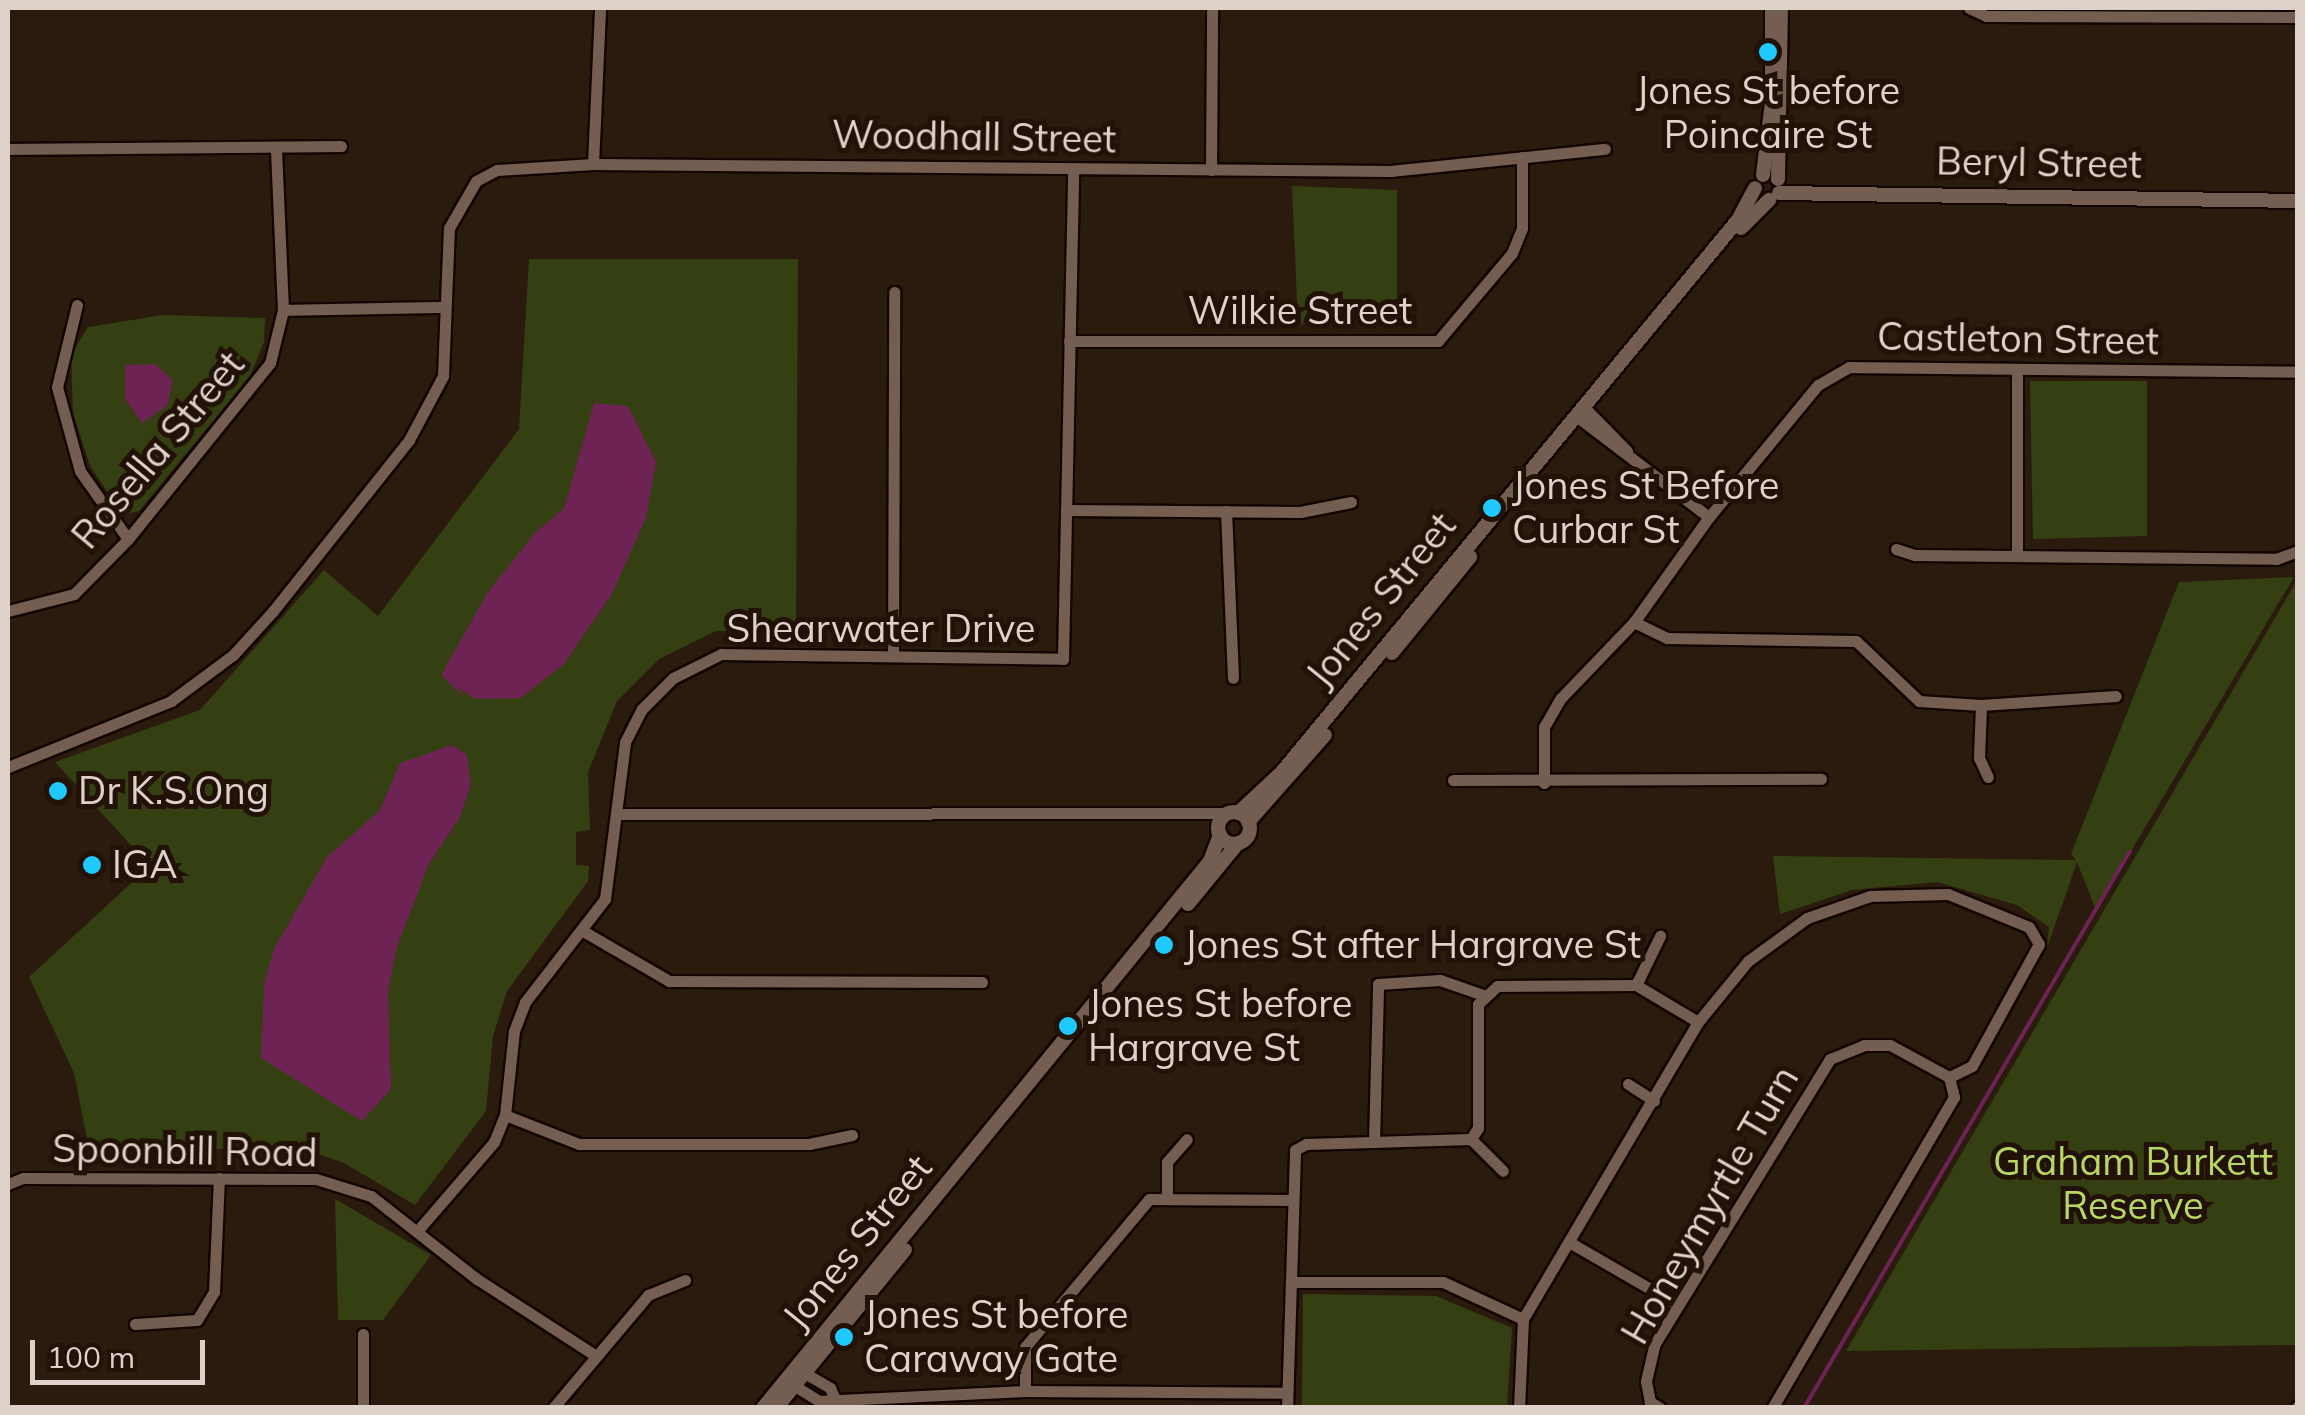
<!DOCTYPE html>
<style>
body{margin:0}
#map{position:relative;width:2305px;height:1415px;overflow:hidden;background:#2b1a0e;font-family:Mulish,sans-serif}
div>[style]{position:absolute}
.green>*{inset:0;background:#344011}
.water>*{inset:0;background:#6d2353}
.stream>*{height:4px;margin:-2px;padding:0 2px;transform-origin:2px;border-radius:2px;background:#6d2353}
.roads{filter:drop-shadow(2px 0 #130500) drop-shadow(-2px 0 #130500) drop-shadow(0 2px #130500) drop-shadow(0 -2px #130500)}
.minor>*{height:11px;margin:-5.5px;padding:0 5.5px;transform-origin:5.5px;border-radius:5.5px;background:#745e51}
.tertiary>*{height:14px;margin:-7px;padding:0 7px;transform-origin:7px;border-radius:7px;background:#745e51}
.tertiary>.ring{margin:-7px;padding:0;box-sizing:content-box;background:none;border:14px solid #745e51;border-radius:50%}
.dots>*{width:28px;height:28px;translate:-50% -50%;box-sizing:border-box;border:5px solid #211106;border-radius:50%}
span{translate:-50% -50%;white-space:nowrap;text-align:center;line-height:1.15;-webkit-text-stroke:10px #211106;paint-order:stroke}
.poi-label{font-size:38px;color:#ded1ca}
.left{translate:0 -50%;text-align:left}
.street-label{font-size:38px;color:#ded1ca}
.park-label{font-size:38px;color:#b8d761}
.frame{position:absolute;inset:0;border:10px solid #ded1ca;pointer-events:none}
.scale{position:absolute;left:30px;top:1340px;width:175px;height:45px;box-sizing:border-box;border:5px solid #ded1ca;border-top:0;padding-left:12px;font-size:30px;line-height:35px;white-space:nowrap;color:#ded1ca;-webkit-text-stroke:8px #211106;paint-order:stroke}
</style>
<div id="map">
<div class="green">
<div style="clip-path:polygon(1292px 186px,1397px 190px,1397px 321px,1298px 324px)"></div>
<div style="clip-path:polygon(529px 259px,798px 259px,796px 631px,716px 631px,659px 659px,617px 701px,588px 772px,590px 830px,576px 832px,576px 865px,589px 866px,588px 881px,507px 991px,493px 1036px,486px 1111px,415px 1205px,344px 1163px,304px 1149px,89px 1149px,74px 1073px,29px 977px,150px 866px,55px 762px,200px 710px,324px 570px,378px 616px,519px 429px)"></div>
<div style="clip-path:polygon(163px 315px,265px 318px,264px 342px,250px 376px,139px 511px,123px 515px,90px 466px,73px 413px,71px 355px,88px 327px)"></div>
<div style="clip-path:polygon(2030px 381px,2147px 381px,2147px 536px,2033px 539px)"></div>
<div style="clip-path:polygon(2294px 577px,2096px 910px,2077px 862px,2047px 948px,2049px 927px,2017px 905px,1937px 882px,1852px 890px,1780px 914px,1773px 856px,2076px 860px,2071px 854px,2179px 582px)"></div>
<div style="clip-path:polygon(2296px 582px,2297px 1345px,1846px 1351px)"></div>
<div style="clip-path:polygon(335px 1199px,431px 1255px,383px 1320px,338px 1320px)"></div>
<div style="clip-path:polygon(1303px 1294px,1436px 1296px,1512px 1328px,1507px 1407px,1302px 1407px)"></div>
</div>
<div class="water">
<div style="clip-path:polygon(155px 364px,173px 381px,167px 406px,142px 423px,125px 399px,125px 365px)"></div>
<div style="clip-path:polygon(594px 403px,628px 406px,656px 462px,646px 518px,612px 594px,564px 664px,521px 698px,476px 699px,459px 688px,462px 696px,441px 675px,488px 592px,534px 534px,564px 508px)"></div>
<div style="clip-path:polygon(452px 745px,467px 755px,471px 785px,459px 819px,429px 864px,397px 947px,388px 991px,391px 1089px,362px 1121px,261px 1058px,264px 985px,274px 949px,327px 857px,380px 810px,400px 763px)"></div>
</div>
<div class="stream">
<div style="left:1804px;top:1408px;width:645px;rotate:-59.66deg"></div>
</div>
<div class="roads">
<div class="minor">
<div style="left:1969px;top:8px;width:19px;rotate:25deg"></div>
<div style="left:1986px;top:16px;width:312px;rotate:0.2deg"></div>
<div style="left:8px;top:149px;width:333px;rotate:-0.5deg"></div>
<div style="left:593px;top:164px;width:156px;rotate:-87.4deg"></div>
<div style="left:1211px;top:170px;width:162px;rotate:-89.6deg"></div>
<div style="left:77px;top:305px;width:84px;rotate:103.7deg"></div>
<div style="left:57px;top:387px;width:87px;rotate:74.7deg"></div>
<div style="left:80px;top:471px;width:83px;rotate:54.8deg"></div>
<div style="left:283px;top:310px;width:162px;rotate:-1.1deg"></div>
<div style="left:1069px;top:341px;width:369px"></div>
<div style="left:1438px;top:341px;width:115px;rotate:-49.9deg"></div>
<div style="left:1512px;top:253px;width:27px;rotate:-68deg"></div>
<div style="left:1522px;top:228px;width:71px;rotate:-90deg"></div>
<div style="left:2017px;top:369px;width:185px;rotate:90deg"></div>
<div style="left:1583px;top:406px;width:63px;rotate:45.6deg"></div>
<div style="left:1575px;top:415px;width:168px;rotate:37.3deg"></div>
<div style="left:1066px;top:510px;width:234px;rotate:0.5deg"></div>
<div style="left:1300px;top:512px;width:52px;rotate:-11.1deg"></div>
<div style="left:1226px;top:511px;width:167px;rotate:87.6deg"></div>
<div style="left:1896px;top:549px;width:20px;rotate:18deg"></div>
<div style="left:1915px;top:555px;width:361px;rotate:0.6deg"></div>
<div style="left:2276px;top:559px;width:23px;rotate:-20deg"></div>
<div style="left:8px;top:611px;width:68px;rotate:-14.4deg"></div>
<div style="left:74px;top:594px;width:77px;rotate:-45.5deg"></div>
<div style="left:128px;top:539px;width:226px;rotate:-51.1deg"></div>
<div style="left:270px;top:363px;width:55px;rotate:-76.2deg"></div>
<div style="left:283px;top:310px;width:159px;rotate:-92.5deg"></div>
<div style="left:1634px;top:622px;width:37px;rotate:26deg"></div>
<div style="left:1667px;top:638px;width:189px;rotate:0.9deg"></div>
<div style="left:1856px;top:641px;width:87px;rotate:43.6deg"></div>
<div style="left:1919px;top:701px;width:62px;rotate:3.7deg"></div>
<div style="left:1981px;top:705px;width:135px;rotate:-3.8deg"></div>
<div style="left:893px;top:656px;width:364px;rotate:-89.8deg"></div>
<div style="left:1981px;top:705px;width:53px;rotate:92.2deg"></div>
<div style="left:1979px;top:758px;width:21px;rotate:65deg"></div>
<div style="left:8px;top:767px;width:176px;rotate:-22deg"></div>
<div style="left:171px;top:701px;width:77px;rotate:-36.6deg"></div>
<div style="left:233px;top:655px;width:59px;rotate:-47.7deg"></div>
<div style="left:273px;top:611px;width:218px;rotate:-51.5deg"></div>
<div style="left:409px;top:440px;width:72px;rotate:-62deg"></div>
<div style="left:443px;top:376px;width:148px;rotate:-87.7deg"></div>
<div style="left:449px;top:228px;width:54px;rotate:-60.1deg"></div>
<div style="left:476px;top:181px;width:24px;rotate:-28deg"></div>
<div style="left:497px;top:170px;width:96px;rotate:-3.6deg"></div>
<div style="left:593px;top:164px;width:798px;rotate:0.5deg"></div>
<div style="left:1391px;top:171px;width:215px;rotate:-5.9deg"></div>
<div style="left:1453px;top:780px;width:368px;rotate:-0.2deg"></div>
<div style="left:1544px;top:783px;width:56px;rotate:-90deg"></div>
<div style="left:1544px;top:727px;width:34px;rotate:-60deg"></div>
<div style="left:1561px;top:698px;width:105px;rotate:-46.2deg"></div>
<div style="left:1634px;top:622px;width:129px;rotate:-54.5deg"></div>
<div style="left:1709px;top:517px;width:171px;rotate:-50.5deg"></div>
<div style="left:1818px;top:385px;width:36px;rotate:-30deg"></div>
<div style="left:1849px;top:367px;width:449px;rotate:0.6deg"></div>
<div style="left:616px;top:814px;width:613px;rotate:-0.09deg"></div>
<div style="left:583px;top:931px;width:99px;rotate:30.2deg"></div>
<div style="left:669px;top:981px;width:313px;rotate:0.2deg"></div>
<div style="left:1636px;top:985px;width:55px;rotate:-63.9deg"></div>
<div style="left:1628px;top:1084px;width:31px;rotate:33deg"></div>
<div style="left:505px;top:1115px;width:79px;rotate:21.4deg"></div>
<div style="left:579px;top:1144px;width:230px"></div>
<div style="left:809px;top:1144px;width:44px;rotate:-11.8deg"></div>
<div style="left:1471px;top:1139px;width:45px;rotate:45deg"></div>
<div style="left:1374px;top:1142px;width:158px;rotate:-88.5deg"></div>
<div style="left:1378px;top:984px;width:62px;rotate:-3.7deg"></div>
<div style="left:1440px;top:980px;width:46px;rotate:19.2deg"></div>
<div style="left:8px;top:1184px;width:16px;rotate:-22deg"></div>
<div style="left:23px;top:1178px;width:293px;rotate:0.2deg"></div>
<div style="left:316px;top:1179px;width:58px;rotate:17.2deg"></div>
<div style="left:371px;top:1196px;width:135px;rotate:38.1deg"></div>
<div style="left:477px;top:1279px;width:138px;rotate:32.9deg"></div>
<div style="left:1167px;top:1199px;width:37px;rotate:-90deg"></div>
<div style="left:1167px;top:1162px;width:30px;rotate:-49deg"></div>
<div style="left:419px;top:1229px;width:115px;rotate:-49.2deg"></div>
<div style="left:494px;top:1142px;width:29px;rotate:-68deg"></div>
<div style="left:505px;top:1115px;width:84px;rotate:-83.9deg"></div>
<div style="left:514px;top:1031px;width:31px;rotate:-69deg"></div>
<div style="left:525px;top:1002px;width:130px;rotate:-52.2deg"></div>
<div style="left:605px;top:899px;width:158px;rotate:-82.7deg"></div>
<div style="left:625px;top:742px;width:37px;rotate:-63deg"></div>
<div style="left:642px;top:709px;width:44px;rotate:-45deg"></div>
<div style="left:673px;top:678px;width:54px;rotate:-26.6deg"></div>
<div style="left:721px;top:654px;width:342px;rotate:0.8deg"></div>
<div style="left:1063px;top:659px;width:490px;rotate:-88.8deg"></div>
<div style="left:1569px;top:1242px;width:126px;rotate:30deg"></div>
<div style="left:1291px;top:1282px;width:152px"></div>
<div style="left:1443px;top:1282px;width:88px;rotate:24.8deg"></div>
<div style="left:135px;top:1324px;width:62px;rotate:-3.7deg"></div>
<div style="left:197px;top:1320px;width:33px;rotate:-59deg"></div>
<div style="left:214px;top:1292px;width:114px;rotate:-87.5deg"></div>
<div style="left:363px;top:1334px;width:74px;rotate:90deg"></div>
<div style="left:801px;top:1371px;width:34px;rotate:30deg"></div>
<div style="left:830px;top:1388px;width:12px;rotate:66deg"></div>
<div style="left:787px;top:1381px;width:38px;rotate:32deg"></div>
<div style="left:819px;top:1401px;width:206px;rotate:-2.8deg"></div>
<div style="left:1025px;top:1391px;width:262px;rotate:0.4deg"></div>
<div style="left:1025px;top:1391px;width:44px;rotate:-90deg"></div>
<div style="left:1025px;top:1347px;width:193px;rotate:-50deg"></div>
<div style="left:1149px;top:1199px;width:142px;rotate:0.4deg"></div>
<div style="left:553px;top:1408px;width:148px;rotate:-49.9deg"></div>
<div style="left:648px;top:1295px;width:40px;rotate:-22deg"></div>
<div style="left:1287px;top:1408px;width:258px;rotate:-88.2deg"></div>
<div style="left:1295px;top:1150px;width:13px;rotate:-29deg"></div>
<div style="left:1306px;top:1144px;width:165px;rotate:-1.7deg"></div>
<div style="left:1471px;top:1139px;width:13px;rotate:-58deg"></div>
<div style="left:1478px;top:1128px;width:124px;rotate:-90deg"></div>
<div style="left:1478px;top:1004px;width:26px;rotate:-43deg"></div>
<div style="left:1497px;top:986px;width:139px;rotate:-0.4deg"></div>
<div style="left:1636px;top:985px;width:72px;rotate:30.8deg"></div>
<div style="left:1519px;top:1408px;width:89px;rotate:-87.4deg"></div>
<div style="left:1523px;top:1319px;width:345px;rotate:-59.5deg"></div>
<div style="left:1698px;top:1022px;width:79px;rotate:-50.7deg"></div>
<div style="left:1748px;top:961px;width:73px;rotate:-36.1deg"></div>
<div style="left:1807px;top:918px;width:67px;rotate:-19.2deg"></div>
<div style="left:1870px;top:896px;width:78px;rotate:-1.5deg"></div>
<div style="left:1948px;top:894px;width:87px;rotate:22.2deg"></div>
<div style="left:2029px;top:927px;width:20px;rotate:60deg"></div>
<div style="left:2039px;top:944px;width:139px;rotate:118.8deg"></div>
<div style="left:1972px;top:1066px;width:25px;rotate:154deg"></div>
<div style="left:1660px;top:1408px;width:12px;rotate:-149deg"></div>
<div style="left:1650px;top:1402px;width:21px;rotate:-101deg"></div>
<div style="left:1646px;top:1381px;width:37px;rotate:-77deg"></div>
<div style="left:1654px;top:1345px;width:336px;rotate:-58.4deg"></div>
<div style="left:1830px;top:1059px;width:37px;rotate:-22deg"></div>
<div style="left:1864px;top:1045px;width:26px"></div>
<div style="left:1890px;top:1045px;width:67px;rotate:28.5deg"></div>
<div style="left:1949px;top:1077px;width:21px;rotate:76deg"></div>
<div style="left:1954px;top:1097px;width:360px;rotate:120.3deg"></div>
<div style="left:2296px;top:1408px;width:3px;rotate:-45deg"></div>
</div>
<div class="tertiary">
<div style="left:1763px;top:175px;width:74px;rotate:-83deg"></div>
<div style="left:1772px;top:102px;width:94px;rotate:-90deg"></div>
<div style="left:1778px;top:179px;width:171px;rotate:-89deg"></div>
<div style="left:1779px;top:193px;width:519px;rotate:0.88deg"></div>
<div style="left:1741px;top:228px;width:40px;rotate:-45deg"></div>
<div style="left:1392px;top:653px;width:124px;rotate:-50.9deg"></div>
<div class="ring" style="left:1218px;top:812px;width:18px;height:18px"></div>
<div style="left:1238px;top:813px;width:60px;rotate:-43deg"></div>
<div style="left:1282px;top:772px;width:716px;rotate:-50.44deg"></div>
<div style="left:1738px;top:220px;width:36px;rotate:-62deg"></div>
<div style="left:1248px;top:822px;width:116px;rotate:-48.5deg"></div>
<div style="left:1188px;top:904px;width:79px;rotate:-50.7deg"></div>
<div style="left:763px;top:1408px;width:706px;rotate:-50.74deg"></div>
<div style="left:1210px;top:861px;width:28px;rotate:-69deg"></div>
<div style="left:776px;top:1408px;width:204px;rotate:-50.8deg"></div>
</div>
</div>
<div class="dots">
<div style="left:1768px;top:52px;background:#1fc9fd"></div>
<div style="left:1492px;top:508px;background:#1fc9fd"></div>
<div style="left:58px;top:791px;background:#1fc9fd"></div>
<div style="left:92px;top:865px;background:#1fc9fd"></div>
<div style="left:1164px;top:945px;background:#1fc9fd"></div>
<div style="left:1068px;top:1026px;background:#1fc9fd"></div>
<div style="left:844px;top:1337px;background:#1fc9fd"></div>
</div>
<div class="poi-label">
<span style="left:1768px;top:113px">Jones St before<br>Poincaire St</span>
<span class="left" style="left:1512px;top:508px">Jones St Before<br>Curbar St</span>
<span class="left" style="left:78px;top:791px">Dr K.S.Ong</span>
<span class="left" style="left:112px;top:865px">IGA</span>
<span class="left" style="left:1184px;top:945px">Jones St after Hargrave St</span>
<span class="left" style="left:1088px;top:1026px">Jones St before<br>Hargrave St</span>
<span class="left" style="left:864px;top:1337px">Jones St before<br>Caraway Gate</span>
</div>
<div class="street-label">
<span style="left:974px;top:137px;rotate:1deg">Woodhall Street</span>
<span style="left:2039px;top:163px;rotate:1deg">Beryl Street</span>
<span style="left:1300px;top:311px">Wilkie Street</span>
<span style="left:2018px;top:339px;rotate:1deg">Castleton Street</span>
<span style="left:158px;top:450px;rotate:-50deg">Rosella Street</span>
<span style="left:1381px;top:600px;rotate:-51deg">Jones Street</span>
<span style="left:881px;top:629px">Shearwater Drive</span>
<span style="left:185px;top:1151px;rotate:1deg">Spoonbill Road</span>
<span style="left:1710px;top:1205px;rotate:-60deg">Honeymyrtle Turn</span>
<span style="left:857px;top:1242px;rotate:-51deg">Jones Street</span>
</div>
<div class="park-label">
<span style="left:2133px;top:1184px">Graham Burkett<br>Reserve</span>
</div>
<div class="frame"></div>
<div class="scale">100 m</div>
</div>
